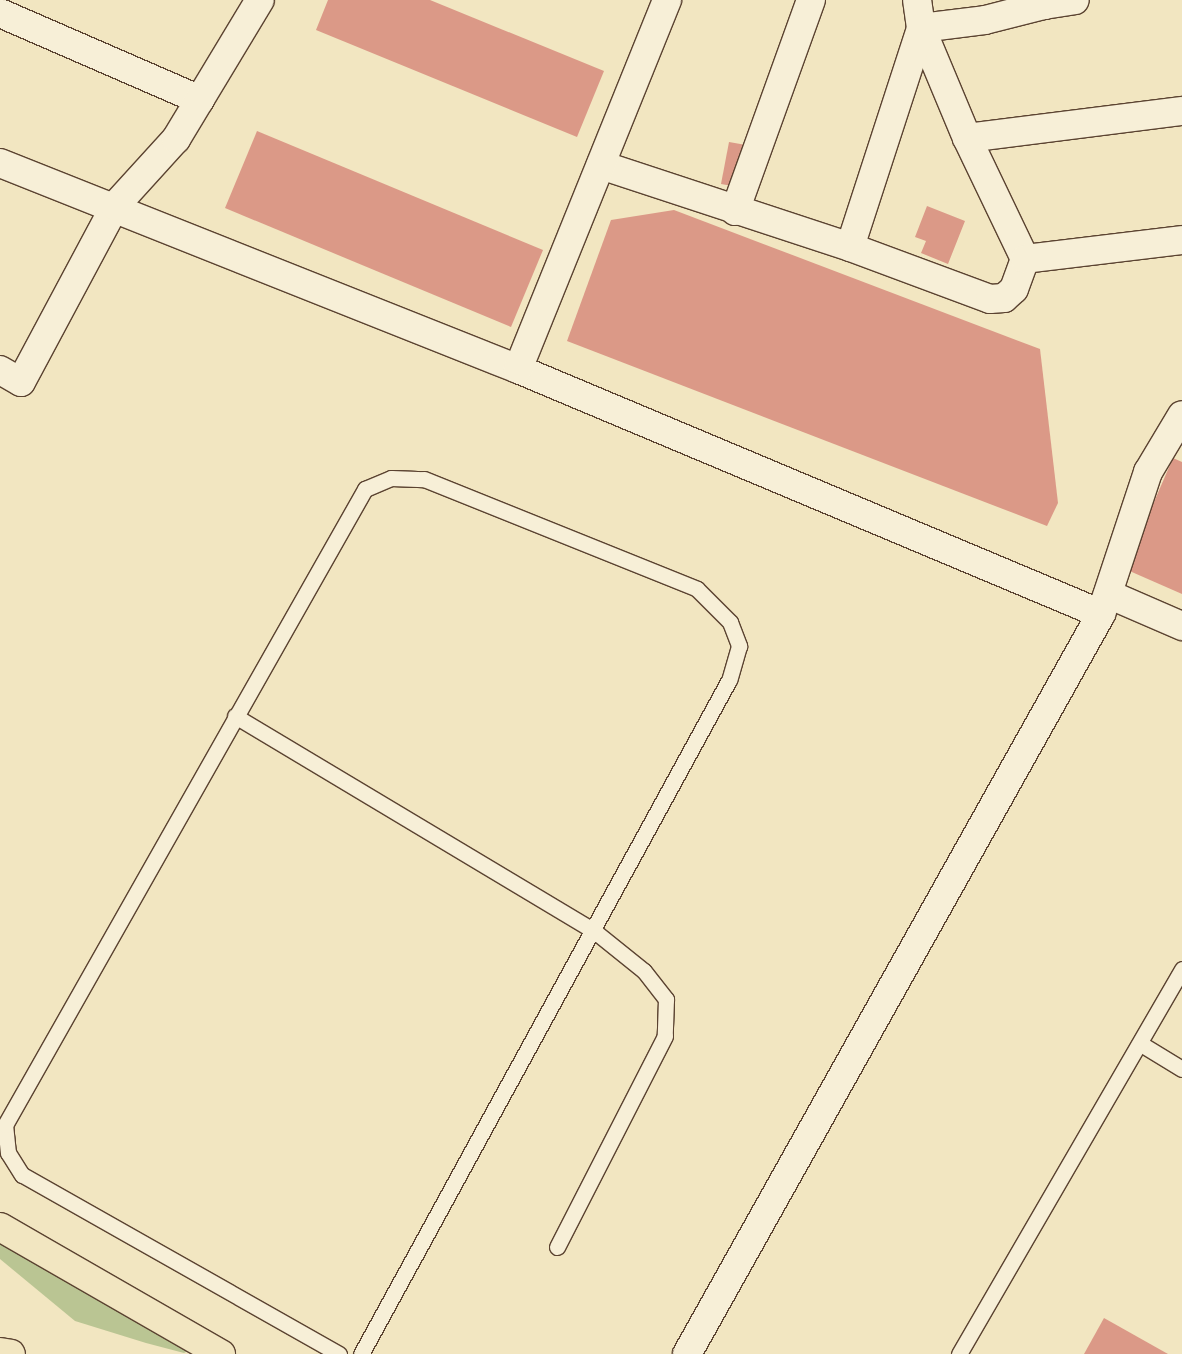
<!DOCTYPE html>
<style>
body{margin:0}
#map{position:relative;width:1182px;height:1354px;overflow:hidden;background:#f2e6c1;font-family:"IM FELL English",serif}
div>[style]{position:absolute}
.green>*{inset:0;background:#bac593}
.building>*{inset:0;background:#db9987}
.roads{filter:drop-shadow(1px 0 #5b4331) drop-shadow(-1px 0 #5b4331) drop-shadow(0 1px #5b4331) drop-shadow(0 -1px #5b4331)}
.lane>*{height:15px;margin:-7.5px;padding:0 7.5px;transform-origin:7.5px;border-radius:7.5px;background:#f7efd7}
.street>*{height:28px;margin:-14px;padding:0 14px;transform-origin:14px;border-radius:14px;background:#f7efd7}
.primary>*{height:28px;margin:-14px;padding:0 14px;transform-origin:14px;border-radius:14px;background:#f2e6c1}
.highway>*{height:28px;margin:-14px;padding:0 14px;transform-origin:14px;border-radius:14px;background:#f2e6c1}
span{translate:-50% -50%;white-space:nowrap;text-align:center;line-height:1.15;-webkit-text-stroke:4px #f7efd7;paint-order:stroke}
</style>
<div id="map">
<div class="green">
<div style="clip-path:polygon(0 1233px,190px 1350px,184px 1353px,146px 1343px,75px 1321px,0 1259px)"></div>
</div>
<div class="building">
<div style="clip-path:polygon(328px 0,430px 0,604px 71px,577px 137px,316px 30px)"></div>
<div style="clip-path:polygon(257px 131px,543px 250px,511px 327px,225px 208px)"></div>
<div style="clip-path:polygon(729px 142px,746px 145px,738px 187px,721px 184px)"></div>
<div style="clip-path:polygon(927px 206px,965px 221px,948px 264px,921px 253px,926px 241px,915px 237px)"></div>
<div style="clip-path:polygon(674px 210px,1040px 349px,1058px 503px,1047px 526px,567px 341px,611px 220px)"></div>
<div style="clip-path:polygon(1173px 458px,1182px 462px,1182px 594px,1125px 569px)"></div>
<div style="clip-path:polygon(1104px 1318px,1168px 1354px,1084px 1354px)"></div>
</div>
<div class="roads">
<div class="lane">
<div style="left:235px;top:716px;width:417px;rotate:30.9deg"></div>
<div style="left:593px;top:930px;width:65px;rotate:38.8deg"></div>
<div style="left:644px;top:971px;width:36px;rotate:52deg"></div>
<div style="left:666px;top:999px;width:37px;rotate:92deg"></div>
<div style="left:665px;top:1036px;width:237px;rotate:117.1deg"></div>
<div style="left:1141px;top:1044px;width:48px;rotate:31.4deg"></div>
<div style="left:339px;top:1354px;width:364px;rotate:-150.5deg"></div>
<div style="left:22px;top:1175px;width:26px;rotate:-122deg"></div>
<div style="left:8px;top:1153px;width:28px;rotate:-96deg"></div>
<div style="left:5px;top:1125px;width:731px;rotate:-60.49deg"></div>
<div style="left:365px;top:489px;width:28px;rotate:-23deg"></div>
<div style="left:391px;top:478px;width:33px;rotate:2deg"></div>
<div style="left:424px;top:479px;width:294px;rotate:21.9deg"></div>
<div style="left:697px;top:589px;width:47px;rotate:45deg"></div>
<div style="left:730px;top:622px;width:26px;rotate:69deg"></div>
<div style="left:739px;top:646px;width:35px;rotate:106deg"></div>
<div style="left:729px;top:680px;width:768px;rotate:118.63deg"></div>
<div style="left:959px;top:1354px;width:445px;rotate:-59.9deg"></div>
</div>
<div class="street">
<div style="left:1038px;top:0;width:8px;rotate:40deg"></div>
<div style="left:1044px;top:5px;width:31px;rotate:-9deg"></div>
<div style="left:0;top:13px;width:218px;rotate:23.5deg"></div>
<div style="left:967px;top:138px;width:217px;rotate:-7.2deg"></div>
<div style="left:0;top:163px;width:557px;rotate:21.69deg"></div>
<div style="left:518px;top:369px;width:632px;rotate:22.79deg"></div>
<div style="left:601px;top:165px;width:262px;rotate:18.2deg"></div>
<div style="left:850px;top:247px;width:149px;rotate:20.4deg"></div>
<div style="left:990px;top:299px;width:14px;rotate:-4deg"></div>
<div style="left:1004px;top:298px;width:13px;rotate:-42deg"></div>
<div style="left:1014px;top:289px;width:32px;rotate:-70deg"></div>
<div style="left:1025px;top:259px;width:134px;rotate:-115.6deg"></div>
<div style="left:967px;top:138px;width:119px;rotate:-112.7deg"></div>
<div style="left:921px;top:28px;width:28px;rotate:-98deg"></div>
<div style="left:735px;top:211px;width:224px;rotate:-70.2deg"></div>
<div style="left:850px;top:247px;width:230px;rotate:-72deg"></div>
<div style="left:921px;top:28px;width:64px;rotate:-7.1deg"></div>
<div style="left:985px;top:20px;width:61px;rotate:-14.3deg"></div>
<div style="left:1025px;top:259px;width:158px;rotate:-6.9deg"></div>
<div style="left:518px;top:369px;width:398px;rotate:-68deg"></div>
<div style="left:0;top:370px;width:24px;rotate:30deg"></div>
<div style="left:21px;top:382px;width:200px;rotate:-61.9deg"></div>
<div style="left:115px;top:206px;width:91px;rotate:-47.7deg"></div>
<div style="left:176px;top:139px;width:162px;rotate:-58.9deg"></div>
<div style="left:1108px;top:594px;width:81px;rotate:23.4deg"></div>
<div style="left:687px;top:1354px;width:848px;rotate:-60.77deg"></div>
<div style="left:1101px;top:614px;width:150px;rotate:-71.7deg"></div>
<div style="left:1148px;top:472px;width:66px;rotate:-59.2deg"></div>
</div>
<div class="primary">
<div style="left:0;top:1227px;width:255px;rotate:29.9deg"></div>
</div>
<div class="highway">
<div style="left:0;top:1352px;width:11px;rotate:10deg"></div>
</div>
</div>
</div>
